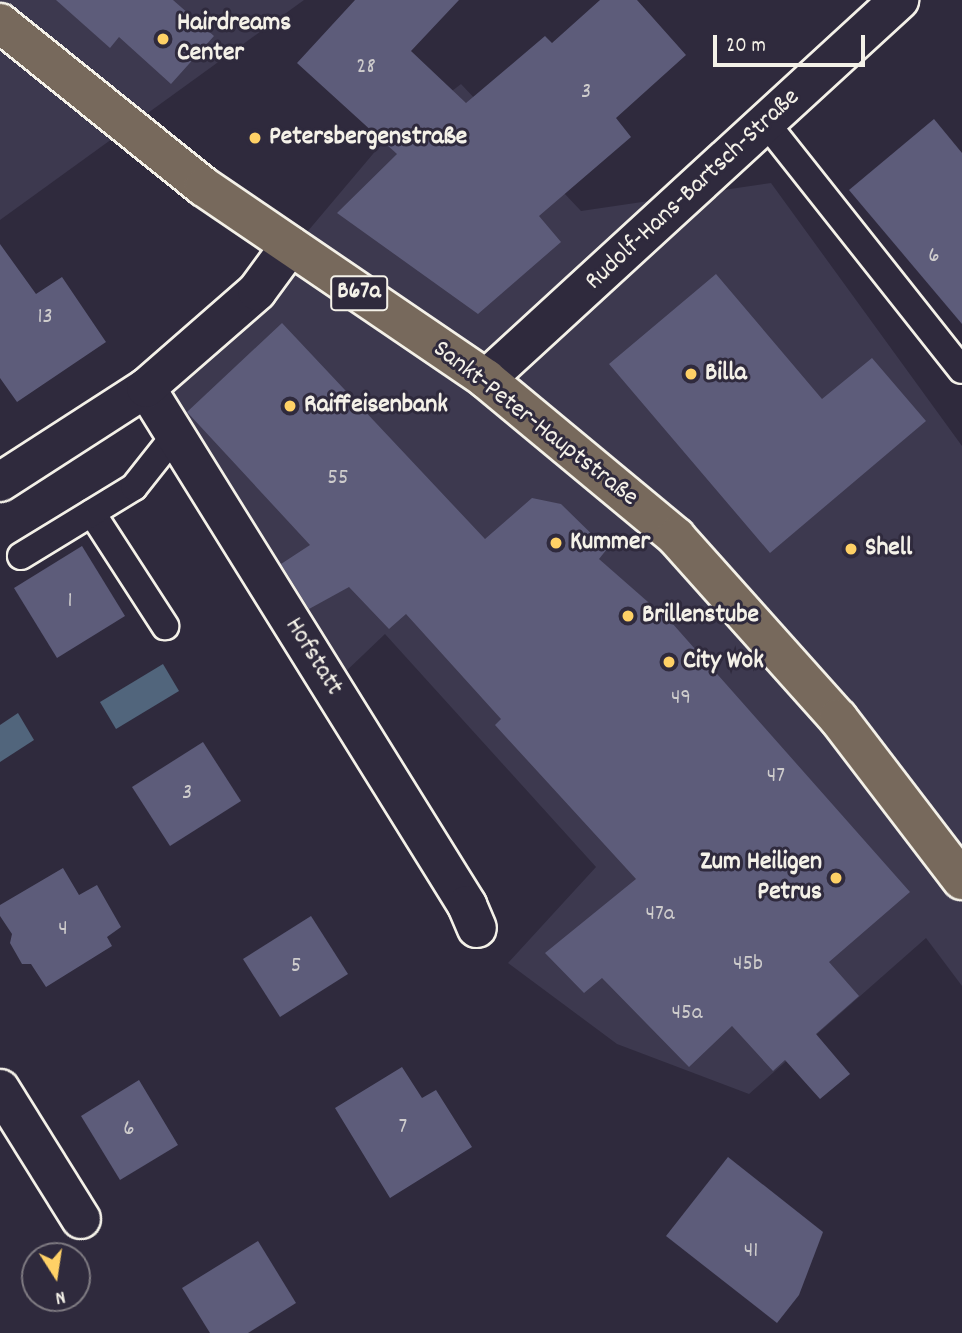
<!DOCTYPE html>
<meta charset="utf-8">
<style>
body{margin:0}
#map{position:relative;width:962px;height:1333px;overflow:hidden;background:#2f2a3d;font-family:Dekko,sans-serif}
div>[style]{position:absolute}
.built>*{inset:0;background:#3d394f}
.water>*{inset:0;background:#51657c}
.building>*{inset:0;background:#5d5c7a}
.roads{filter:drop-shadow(2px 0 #f4f1e8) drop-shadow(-2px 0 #f4f1e8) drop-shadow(0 2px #f4f1e8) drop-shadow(0 -2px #f4f1e8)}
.lane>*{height:26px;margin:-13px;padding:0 13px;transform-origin:13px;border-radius:13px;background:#2f2a3d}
.street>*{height:38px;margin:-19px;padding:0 19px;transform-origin:19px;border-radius:19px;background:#2f2a3d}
.primary>*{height:38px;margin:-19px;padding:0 19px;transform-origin:19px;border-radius:19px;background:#77695c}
.dots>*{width:19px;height:19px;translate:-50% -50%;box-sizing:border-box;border:4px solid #2f2a3d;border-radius:50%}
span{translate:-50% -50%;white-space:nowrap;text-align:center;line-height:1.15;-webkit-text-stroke:6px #2f2a3d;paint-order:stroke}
.number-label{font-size:23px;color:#cecccc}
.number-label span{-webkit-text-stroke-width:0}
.shield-label span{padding:2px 5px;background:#2f2a3d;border:2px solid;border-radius:5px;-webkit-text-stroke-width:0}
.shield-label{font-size:24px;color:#f4f1e8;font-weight:700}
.poi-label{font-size:26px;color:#f4f1e8;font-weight:700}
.left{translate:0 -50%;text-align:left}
.right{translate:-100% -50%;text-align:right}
.street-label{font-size:26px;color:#f4f1e8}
.north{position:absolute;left:21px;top:1242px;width:70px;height:70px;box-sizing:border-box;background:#2f2a3d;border:2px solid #7e7a81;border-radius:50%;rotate:168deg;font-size:19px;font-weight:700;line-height:28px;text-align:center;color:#f4f1e8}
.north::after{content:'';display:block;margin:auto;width:24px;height:32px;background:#ffd166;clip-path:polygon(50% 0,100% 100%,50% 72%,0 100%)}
.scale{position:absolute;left:713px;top:35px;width:152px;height:32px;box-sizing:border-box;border:4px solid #f4f1e8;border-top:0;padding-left:9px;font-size:21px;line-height:24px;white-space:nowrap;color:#f4f1e8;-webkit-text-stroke:5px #2f2a3d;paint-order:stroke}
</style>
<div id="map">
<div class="built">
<div style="clip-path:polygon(0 0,304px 0,0 220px)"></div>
<div style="clip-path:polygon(461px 84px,581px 211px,771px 183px,962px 446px,962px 986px,926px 938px,749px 1094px,617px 1044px,508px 963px,596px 867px,385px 634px,341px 676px,167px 398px,378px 148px)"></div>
</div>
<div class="water">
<div style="clip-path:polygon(163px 664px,179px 691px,116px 729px,100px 702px)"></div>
<div style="clip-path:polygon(18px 713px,34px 740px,0 762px,0 725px)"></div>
</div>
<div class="building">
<div style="clip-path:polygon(56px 0,173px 0,214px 36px,171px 84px,119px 37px,110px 48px)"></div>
<div style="clip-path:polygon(355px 0,459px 0,411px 51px,466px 103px,545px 36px,552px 43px,600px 0,637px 0,686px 55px,616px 118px,631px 137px,539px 216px,561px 242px,478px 314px,337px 213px,397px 154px,297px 63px)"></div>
<div style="clip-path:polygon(934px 119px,962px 153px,962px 324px,849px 190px)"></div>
<div style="clip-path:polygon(0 244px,36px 294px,62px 277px,106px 342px,17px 402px,0 378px)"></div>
<div style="clip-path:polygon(716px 274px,822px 399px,872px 358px,926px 421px,770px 553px,609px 364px)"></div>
<div style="clip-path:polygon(282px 323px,485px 539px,532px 498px,561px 504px,607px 549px,599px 559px,672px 623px,910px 892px,829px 962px,859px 996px,816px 1034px,850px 1074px,820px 1099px,785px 1060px,773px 1071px,732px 1026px,689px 1067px,602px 978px,584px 993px,545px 953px,636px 879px,495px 725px,501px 719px,406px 614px,389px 629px,349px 587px,309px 609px,281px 564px,310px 545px,187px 412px)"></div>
<div style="clip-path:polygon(82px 546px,125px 616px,57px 658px,14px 588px)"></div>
<div style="clip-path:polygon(203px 742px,241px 801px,170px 846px,132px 787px)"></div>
<div style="clip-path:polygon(63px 868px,79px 895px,97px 885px,121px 927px,107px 937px,112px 946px,46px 987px,31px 964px,22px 964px,10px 943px,12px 934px,0 916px,0 905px)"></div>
<div style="clip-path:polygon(311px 916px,348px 974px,280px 1017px,243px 959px)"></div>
<div style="clip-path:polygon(402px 1067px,422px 1098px,436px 1090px,472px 1147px,390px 1198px,335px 1108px)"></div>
<div style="clip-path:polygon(139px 1080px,178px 1145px,120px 1180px,81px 1116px)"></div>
<div style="clip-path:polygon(728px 1157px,823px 1232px,799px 1295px,777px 1323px,666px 1236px)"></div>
<div style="clip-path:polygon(258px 1241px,296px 1303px,248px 1333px,210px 1333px,182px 1288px)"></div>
</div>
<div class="roads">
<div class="lane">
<div style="left:766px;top:123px;width:315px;rotate:51.6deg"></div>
<div style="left:92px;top:513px;width:135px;rotate:57.1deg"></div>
<div style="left:21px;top:556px;width:132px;rotate:-31.4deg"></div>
<div style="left:134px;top:487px;width:66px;rotate:-51.7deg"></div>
</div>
<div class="street">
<div style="left:486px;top:379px;width:561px;rotate:-42.54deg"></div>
<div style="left:146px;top:388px;width:609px;rotate:58.16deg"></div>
<div style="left:467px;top:905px;width:25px;rotate:67deg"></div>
<div style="left:0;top:482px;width:174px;rotate:-32.8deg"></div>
<div style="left:146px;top:388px;width:147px;rotate:-41.1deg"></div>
<div style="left:257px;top:291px;width:56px;rotate:-53.7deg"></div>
<div style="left:0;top:1089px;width:153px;rotate:58.1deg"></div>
</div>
<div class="primary">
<div style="left:0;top:23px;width:262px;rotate:38.8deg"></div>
<div style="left:204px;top:187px;width:341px;rotate:34.2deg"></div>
<div style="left:486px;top:379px;width:247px;rotate:39.7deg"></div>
<div style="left:676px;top:537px;width:243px;rotate:48.2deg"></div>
<div style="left:838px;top:718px;width:204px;rotate:52.6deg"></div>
</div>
</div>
<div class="dots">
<div style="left:163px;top:39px;background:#ffd166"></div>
<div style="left:255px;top:138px;background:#ffd166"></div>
<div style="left:691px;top:374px;background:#ffd166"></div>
<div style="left:290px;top:406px;background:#ffd166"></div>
<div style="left:556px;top:543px;background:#ffd166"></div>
<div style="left:851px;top:549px;background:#ffd166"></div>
<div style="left:628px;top:616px;background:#ffd166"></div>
<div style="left:669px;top:662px;background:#ffd166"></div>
<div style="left:836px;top:878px;background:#ffd166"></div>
</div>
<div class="number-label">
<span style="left:366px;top:68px">28</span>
<span style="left:586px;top:93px">3</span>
<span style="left:934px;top:257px">6</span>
<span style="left:45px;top:318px">13</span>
<span style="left:338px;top:479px">55</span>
<span style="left:70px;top:602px">1</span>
<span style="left:681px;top:699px">49</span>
<span style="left:776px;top:777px">47</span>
<span style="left:187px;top:794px">3</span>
<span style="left:660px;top:915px">47a</span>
<span style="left:63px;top:930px">4</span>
<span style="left:748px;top:965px">45b</span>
<span style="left:296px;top:967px">5</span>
<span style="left:687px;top:1014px">45a</span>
<span style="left:403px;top:1128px">7</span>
<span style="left:129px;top:1130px">6</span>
<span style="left:751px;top:1252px">41</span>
</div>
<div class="shield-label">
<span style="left:359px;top:293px">B67a</span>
</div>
<div class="poi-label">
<span class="left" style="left:177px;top:39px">Hairdreams<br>Center</span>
<span class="left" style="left:269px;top:138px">Petersbergenstraße</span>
<span class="left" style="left:705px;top:374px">Billa</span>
<span class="left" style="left:304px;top:406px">Raiffeisenbank</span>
<span class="left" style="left:570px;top:543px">Kummer</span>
<span class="left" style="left:865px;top:549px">Shell</span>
<span class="left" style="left:642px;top:616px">Brillenstube</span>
<span class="left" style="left:683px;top:662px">City Wok</span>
<span class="right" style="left:822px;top:878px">Zum Heiligen<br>Petrus</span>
</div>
<div class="street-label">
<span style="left:693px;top:190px;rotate:-43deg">Rudolf-Hans-Bartsch-Straße</span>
<span style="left:535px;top:424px;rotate:38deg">Sankt-Peter-Hauptstraße</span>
<span style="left:313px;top:657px;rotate:58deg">Hofstatt</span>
</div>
<div class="north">N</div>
<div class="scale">20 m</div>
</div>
